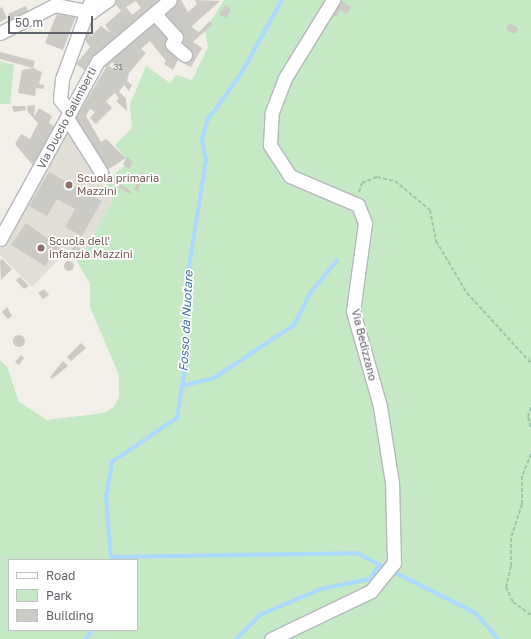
<!DOCTYPE html>
<style>
body{margin:0}
#map{position:relative;width:531px;height:639px;overflow:hidden;background:#f1efe8;font-family:"Golos Text",sans-serif}
div>[style]{position:absolute}
.education>*{inset:0;background:#e1ded6}
.green>*{inset:0;background:#c5e8c5}
.stream>*{height:3.5px;margin:-1.75px;padding:0 1.75px;transform-origin:1.75px;border-radius:1.75px;background:#aadaff}
.building>*{inset:0;background:#cccac5}
.round{border-radius:50%}
.path>*{height:2px;margin-top:-1px;transform-origin:0;background:repeating-linear-gradient(90deg,#9cc7a9 0 4px,transparent 0 6px)}
.roads{filter:drop-shadow(1px 0 #b5b8bc) drop-shadow(-1px 0 #b5b8bc) drop-shadow(0 1px #b5b8bc) drop-shadow(0 -1px #b5b8bc)}
.minor>*{height:13px;margin:-6.5px;padding:0 6.5px;transform-origin:6.5px;border-radius:6.5px;background:#fff}
.dots>*{width:11px;height:11px;translate:-50% -50%;box-sizing:border-box;border:2px solid #fff;border-radius:50%}
span{translate:-50% -50%;white-space:nowrap;text-align:center;line-height:1.15;-webkit-text-stroke:3.5px #fff;paint-order:stroke}
.number-label{font-size:9px;color:#7a7d7f}
.number-label span{-webkit-text-stroke-width:0}
.street-label{font-size:11px;color:#5f6368}
.education-label{font-size:11px;color:#785e54}
.left{translate:0 -50%;text-align:left}
.water-label{font-size:12px;color:#4174aa;font-style:italic}
.legend{position:absolute;left:8px;top:559px;width:130px;height:72px;box-sizing:border-box;background:#fff;border:1px solid #bfc1c3;margin:0;padding:5px 7px;list-style:none;font-size:12px;color:#5f6368}
.legend li{display:flex;align-items:center;gap:8px;height:20px}
.legend b{width:20px;border:1px solid #bfc1c3}
.scale{position:absolute;left:8px;top:16px;width:85px;height:18px;box-sizing:border-box;border:2px solid #5f6368;border-top:0;padding-left:5px;font-size:12px;line-height:14px;white-space:nowrap;color:#5f6368;-webkit-text-stroke:3px #fff;paint-order:stroke}
</style>
<div id="map">
<div class="education">
<div style="clip-path:polygon(71px 127px,112px 202px,85px 250px,75px 258px,67px 251px,32px 287px,0 255px,0 247px,64px 131px)"></div>
</div>
<div class="green">
<div style="clip-path:polygon(evenodd,224px 0,531px 0,531px 639px,0 639px,0 360px,7px 367px,19px 402px,47px 420px,104px 413px,114px 407px,119px 397px,119px 375px,90px 307px,90px 284px,75px 258px,85px 250px,112px 202px,106px 181px,129px 162px,115px 145px,132px 128px,130px 104px,146px 66px,170px 83px,176px 75px,192px 80px,208px 47px,205px 31px,224px 0,9px 560px,137px 560px,137px 630px,9px 630px,9px 560px)"></div>
<div style="clip-path:polygon(0 61px,14px 65px,10px 104px,0 104px)"></div>
</div>
<div class="stream">
<div style="left:182px;top:386px;width:33px;rotate:-14deg"></div>
<div style="left:214px;top:378px;width:96px;rotate:-33.5deg"></div>
<div style="left:294px;top:325px;width:37px;rotate:-63deg"></div>
<div style="left:311px;top:292px;width:40px;rotate:-50deg"></div>
<div style="left:111px;top:557px;width:246px;rotate:-0.9deg"></div>
<div style="left:357px;top:553px;width:33px;rotate:27deg"></div>
<div style="left:111px;top:560px;width:63px;rotate:-94.5deg"></div>
<div style="left:106px;top:497px;width:36px;rotate:-80deg"></div>
<div style="left:112px;top:462px;width:78px;rotate:-34.1deg"></div>
<div style="left:177px;top:418px;width:57px;rotate:-80.9deg"></div>
<div style="left:186px;top:362px;width:83px;rotate:-89.3deg"></div>
<div style="left:187px;top:279px;width:120px;rotate:-80.9deg"></div>
<div style="left:206px;top:161px;width:20px;rotate:-101deg"></div>
<div style="left:202px;top:141px;width:21px;rotate:-76deg"></div>
<div style="left:207px;top:121px;width:58px;rotate:-54.1deg"></div>
<div style="left:241px;top:74px;width:85px;rotate:-61deg"></div>
<div style="left:392px;top:571px;width:94px;rotate:26.6deg"></div>
<div style="left:476px;top:613px;width:35px;rotate:49deg"></div>
<div style="left:86px;top:639px;width:11px;rotate:-56deg"></div>
<div style="left:236px;top:639px;width:34px;rotate:-45deg"></div>
<div style="left:260px;top:615px;width:66px;rotate:-23.1deg"></div>
<div style="left:321px;top:589px;width:50px;rotate:-11.5deg"></div>
<div style="left:370px;top:579px;width:17px;rotate:-57deg"></div>
</div>
<div class="building">
<div style="clip-path:polygon(evenodd,112px 0,168px 0,86px 71px,76px 64px,90px 47px,83px 37px,88px 32px,91px 36px,101px 26px,111px 33px,105px 25px,121px 11px,112px 0,136px 1px,141px 8px,132px 15px,126px 7px,136px 1px)"></div>
<div style="clip-path:polygon(173px 0,181px 0,188px 12px,197px 4px,195px 0,220px 1px,191px 27px,199px 32px,210px 21px,213px 24px,193px 42px,202px 48px,191px 67px,183px 63px,188px 56px,158px 13px)"></div>
<div style="clip-path:polygon(340px 0,351px 7px,347px 14px,340px 10px,336px 17px,332px 14px)"></div>
<div style="clip-path:polygon(226px 5px,231px 10px,226px 18px,219px 14px)"></div>
<div style="clip-path:polygon(26px 6px,30px 16px,12px 23px,8px 14px)"></div>
<div style="clip-path:polygon(2px 7px,7px 18px,0 22px,0 8px)"></div>
<div style="clip-path:polygon(59px 9px,76px 16px,63px 50px,45px 43px)"></div>
<div style="clip-path:polygon(evenodd,156px 17px,181px 54px,173px 70px,164px 64px,166px 61px,150px 41px,141px 49px,146px 53px,129px 73px,127px 81px,132px 85px,129px 91px,124px 85px,119px 92px,126px 98px,127px 111px,116px 101px,119px 98px,115px 93px,106px 101px,112px 108px,96px 124px,90px 118px,95px 112px,90px 109px,86px 116px,101px 142px,106px 139px,126px 158px,104px 172px,75px 120px,106px 67px,102px 64px,156px 17px,112px 62px,120px 67px,117px 71px,109px 66px,112px 62px)"></div>
<div style="clip-path:polygon(509px 23px,518px 28px,515px 34px,506px 30px)"></div>
<div style="clip-path:polygon(0 52px,35px 61px,33px 68px,0 59px)"></div>
<div style="clip-path:polygon(33px 68px,42px 72px,39px 84px,44px 85px,44px 89px,36px 88px,35px 96px,18px 93px,22px 70px)"></div>
<div style="clip-path:polygon(35px 105px,34px 117px,39px 108px,52px 116px,49px 123px,57px 128px,35px 168px,15px 144px,21px 134px,30px 139px,38px 123px,28px 112px,27px 106px)"></div>
<div style="clip-path:polygon(12px 106px,25px 106px,26px 110px,14px 112px)"></div>
<div style="clip-path:polygon(127px 157px,133px 162px,129px 169px,123px 164px)"></div>
<div style="clip-path:polygon(110px 171px,110px 178px,131px 191px,130px 194px,107px 180px,105px 174px)"></div>
<div style="clip-path:polygon(49px 172px,102px 201px,82px 236px,65px 227px,75px 209px,57px 199px,47px 216px,29px 206px)"></div>
<div style="clip-path:polygon(141px 173px,144px 173px,138px 191px,134px 190px)"></div>
<div style="clip-path:polygon(26px 223px,59px 247px,45px 266px,11px 245px)"></div>
<div style="clip-path:polygon(77px 244px,81px 249px,75px 255px,71px 250px)"></div>
<div style="clip-path:polygon(2px 259px,12px 269px,1px 280px,0 261px)"></div>
<div class="round" style="left:64px;top:261px;width:10px;height:10px"></div>
<div style="clip-path:polygon(20px 277px,29px 286px,24px 289px,16px 280px)"></div>
<div style="clip-path:polygon(44px 289px,49px 295px,43px 299px,38px 293px)"></div>
<div style="clip-path:polygon(7px 307px,12px 316px,8px 319px,2px 312px)"></div>
<div class="round" style="left:13px;top:335px;width:12px;height:12px"></div>
<div style="clip-path:polygon(81px 343px,86px 348px,71px 361px,67px 357px)"></div>
<div style="clip-path:polygon(21px 355px,24px 358px,19px 365px,15px 362px)"></div>
<div style="clip-path:polygon(63px 361px,68px 366px,52px 379px,50px 377px)"></div>
</div>
<div class="path">
<div style="left:359px;top:192px;width:9px;rotate:-72deg"></div>
<div style="left:362px;top:183px;width:16px;rotate:-22deg"></div>
<div style="left:377px;top:177px;width:18px;rotate:13deg"></div>
<div style="left:395px;top:181px;width:45px;rotate:39.6deg"></div>
<div style="left:430px;top:210px;width:32px;rotate:79deg"></div>
<div style="left:436px;top:241px;width:61px;rotate:59.2deg"></div>
<div style="left:467px;top:293px;width:95px;rotate:47.6deg"></div>
<div style="left:531px;top:407px;width:10px;rotate:107deg"></div>
<div style="left:528px;top:417px;width:11px;rotate:75deg"></div>
<div style="left:531px;top:454px;width:24px;rotate:112deg"></div>
<div style="left:522px;top:476px;width:28px;rotate:90deg"></div>
<div style="left:522px;top:504px;width:36px;rotate:108deg"></div>
<div style="left:511px;top:538px;width:28px;rotate:90deg"></div>
<div style="left:511px;top:566px;width:22px;rotate:103deg"></div>
<div style="left:506px;top:587px;width:17px;rotate:65deg"></div>
<div style="left:513px;top:602px;width:22px;rotate:36deg"></div>
</div>
<div class="roads">
<div class="minor">
<div style="left:155px;top:14px;width:31px;rotate:48deg"></div>
<div style="left:176px;top:37px;width:8px;rotate:120deg"></div>
<div style="left:172px;top:44px;width:17px;rotate:40deg"></div>
<div style="left:0;top:33px;width:62px;rotate:-27deg"></div>
<div style="left:55px;top:5px;width:37px;rotate:11deg"></div>
<div style="left:91px;top:12px;width:21px;rotate:-35deg"></div>
<div style="left:70px;top:112px;width:16px;rotate:-128deg"></div>
<div style="left:60px;top:99px;width:20px;rotate:-84deg"></div>
<div style="left:62px;top:79px;width:84px;rotate:-69.8deg"></div>
<div style="left:67px;top:118px;width:64px;rotate:57.8deg"></div>
<div style="left:0;top:239px;width:203px;rotate:-61.2deg"></div>
<div style="left:98px;top:61px;width:94px;rotate:-40.3deg"></div>
<div style="left:271px;top:639px;width:111px;rotate:-25.6deg"></div>
<div style="left:371px;top:591px;width:36px;rotate:-51deg"></div>
<div style="left:394px;top:563px;width:80px;rotate:-91.4deg"></div>
<div style="left:392px;top:483px;width:78px;rotate:-98.9deg"></div>
<div style="left:380px;top:406px;width:99px;rotate:-105.9deg"></div>
<div style="left:353px;top:311px;width:89px;rotate:-82.2deg"></div>
<div style="left:365px;top:223px;width:19px;rotate:-111deg"></div>
<div style="left:358px;top:205px;width:74px;rotate:-156.9deg"></div>
<div style="left:290px;top:176px;width:37px;rotate:-123deg"></div>
<div style="left:270px;top:145px;width:33px;rotate:-87deg"></div>
<div style="left:272px;top:112px;width:36px;rotate:-69deg"></div>
<div style="left:285px;top:78px;width:92px;rotate:-58.4deg"></div>
</div>
</div>
<div class="dots">
<div style="left:69px;top:185px;background:#8d6e63"></div>
<div style="left:41px;top:248px;background:#8d6e63"></div>
</div>
<div class="number-label">
<span style="left:118px;top:67px">31</span>
</div>
<div class="street-label">
<span style="left:67px;top:118px;rotate:-62deg">Via Duccio Galimberti</span>
<span style="left:364px;top:345px;rotate:76deg">Via Bedizzano</span>
</div>
<div class="education-label">
<span class="left" style="left:77px;top:185px">Scuola primaria<br>Mazzini</span>
<span class="left" style="left:49px;top:248px">Scuola dell'<br>infanzia Mazzini</span>
</div>
<div class="water-label">
<span style="left:186px;top:321px;rotate:-87deg">Fosso da Nuotare</span>
</div>
<ul class="legend">
<li><b style="height:5px;background:#fff"></b>Road</li>
<li><b style="height:11px;background:#c5e8c5"></b>Park</li>
<li><b style="height:11px;background:#cccac5"></b>Building</li>
</ul>
<div class="scale">50 m</div>
</div>
